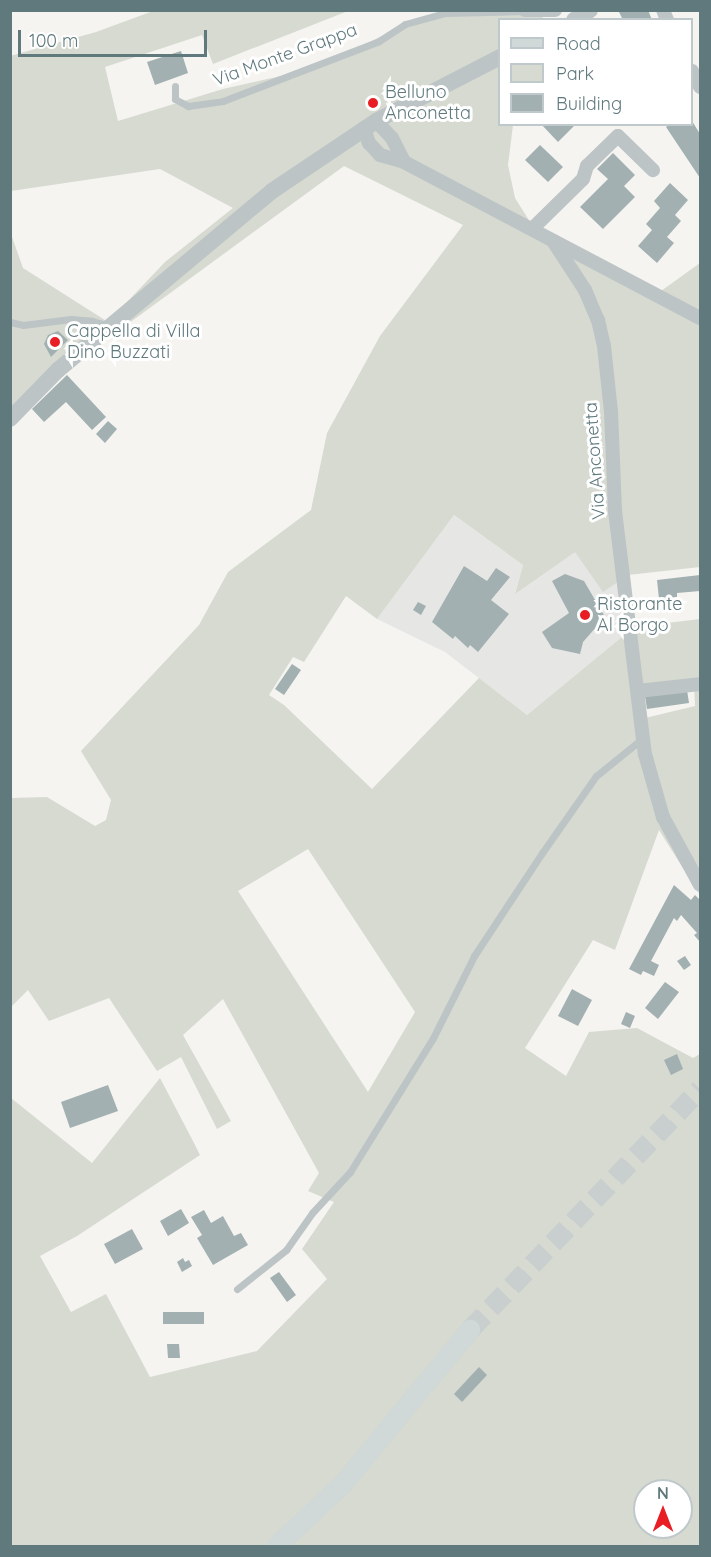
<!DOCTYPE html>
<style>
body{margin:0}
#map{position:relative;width:711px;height:1557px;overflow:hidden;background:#f5f4f1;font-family:Quicksand,sans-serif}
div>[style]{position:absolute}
.built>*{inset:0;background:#e6e6e5}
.green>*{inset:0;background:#d6dad0}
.building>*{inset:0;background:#a2b0b1}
.secondary-tunnel>*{height:20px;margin-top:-10px;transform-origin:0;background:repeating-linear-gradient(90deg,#c8cfce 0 20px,transparent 0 30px)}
.service>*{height:7px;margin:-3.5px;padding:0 3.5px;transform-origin:3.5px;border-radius:3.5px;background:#bdc4c6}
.minor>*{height:14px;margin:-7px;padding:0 7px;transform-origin:7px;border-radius:7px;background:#bdc4c6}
.tertiary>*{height:16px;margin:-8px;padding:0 8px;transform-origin:8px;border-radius:8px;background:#bdc4c6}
.secondary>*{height:20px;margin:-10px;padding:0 10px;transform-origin:10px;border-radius:10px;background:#d0d8d8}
.dots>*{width:16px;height:16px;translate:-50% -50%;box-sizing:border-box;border:3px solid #fff;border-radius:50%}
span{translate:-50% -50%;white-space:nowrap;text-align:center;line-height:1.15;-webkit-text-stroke:6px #fff;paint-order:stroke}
.street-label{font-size:18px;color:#5f797d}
.poi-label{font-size:18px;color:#5f797d}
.left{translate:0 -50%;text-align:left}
.frame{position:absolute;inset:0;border:12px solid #5f797d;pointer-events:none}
.legend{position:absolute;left:498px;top:18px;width:195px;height:108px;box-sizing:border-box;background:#fff;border:2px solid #bfc9cb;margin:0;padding:8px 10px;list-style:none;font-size:18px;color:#5f797d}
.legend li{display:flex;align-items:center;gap:12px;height:30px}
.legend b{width:30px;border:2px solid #bfc9cb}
.north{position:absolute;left:633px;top:1479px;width:60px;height:60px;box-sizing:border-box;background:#fff;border:2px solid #bfc9cb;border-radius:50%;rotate:0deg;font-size:16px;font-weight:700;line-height:24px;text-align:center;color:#5f797d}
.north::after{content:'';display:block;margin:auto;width:21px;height:27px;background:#e91d24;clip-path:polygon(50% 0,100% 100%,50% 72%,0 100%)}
.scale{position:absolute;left:18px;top:30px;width:189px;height:27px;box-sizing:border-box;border:3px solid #5f797d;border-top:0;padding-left:8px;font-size:18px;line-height:21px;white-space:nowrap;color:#5f797d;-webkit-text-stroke:4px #fff;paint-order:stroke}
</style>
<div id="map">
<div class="built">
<div style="clip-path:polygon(454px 515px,523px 565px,515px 593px,575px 551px,628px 575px,634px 627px,527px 715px,445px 652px,377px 619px)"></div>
</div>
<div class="green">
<div style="clip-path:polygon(evenodd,153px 11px,348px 11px,213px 64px,202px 35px,105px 67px,118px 121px,223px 89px,312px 69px,414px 21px,444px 13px,542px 12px,543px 19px,500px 20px,500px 124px,513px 125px,508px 165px,515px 198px,532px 225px,661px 291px,700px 263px,700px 567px,628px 575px,603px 592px,575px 552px,515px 594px,523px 565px,454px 515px,377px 619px,346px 596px,304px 662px,293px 657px,269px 695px,284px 705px,372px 789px,479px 678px,527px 715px,634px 627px,700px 619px,700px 895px,659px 830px,615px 950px,593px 940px,525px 1048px,566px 1076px,589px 1032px,637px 1028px,693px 1058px,700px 1054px,700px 1546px,11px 1546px,11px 1098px,92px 1163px,160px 1078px,194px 1143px,200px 1155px,77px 1236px,40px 1256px,71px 1312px,106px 1294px,150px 1377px,257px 1351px,327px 1279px,302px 1249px,334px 1202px,308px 1191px,319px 1173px,223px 999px,183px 1035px,231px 1121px,217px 1129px,181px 1057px,157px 1071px,109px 998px,49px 1021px,28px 990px,11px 1007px,11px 798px,47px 797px,95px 826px,106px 820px,111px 800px,81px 751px,199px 625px,228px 572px,311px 510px,327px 433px,380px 336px,463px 225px,344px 166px,110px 337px,11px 416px,11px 234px,23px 268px,108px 322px,165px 262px,233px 208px,160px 169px,11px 191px,10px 56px,96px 32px,153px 11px,694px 684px,695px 706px,641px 719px,638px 690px,694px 684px,153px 11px,308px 849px,415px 1012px,368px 1092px,238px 891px,308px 849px,153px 11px,645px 1491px,681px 1491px,681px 1527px,645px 1527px,645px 1491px)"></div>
</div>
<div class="building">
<div style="clip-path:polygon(648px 10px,652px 20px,623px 20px,619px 12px)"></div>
<div style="clip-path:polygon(181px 51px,188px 73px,155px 85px,147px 62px)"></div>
<div style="clip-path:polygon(692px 121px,700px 134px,700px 178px,666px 127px,670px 124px,692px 124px)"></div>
<div style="clip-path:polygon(541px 124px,576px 124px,558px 142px)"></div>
<div style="clip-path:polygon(540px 145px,563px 167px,548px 182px,525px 160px)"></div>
<div style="clip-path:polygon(613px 153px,635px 175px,624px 186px,635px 197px,603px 229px,580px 207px,608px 179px,597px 169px)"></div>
<div style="clip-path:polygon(670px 183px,688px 200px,675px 215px,681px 221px,667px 237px,674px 243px,657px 263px,638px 246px,652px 230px,646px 224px,660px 208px,654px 201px)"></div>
<div style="clip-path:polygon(58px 331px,68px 340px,51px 357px,44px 344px,48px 335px)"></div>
<div style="clip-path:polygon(67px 375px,106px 417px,92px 430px,66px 402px,44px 422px,32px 409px)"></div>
<div style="clip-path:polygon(108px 421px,117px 429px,105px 443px,96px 434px)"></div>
<div style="clip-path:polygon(464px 566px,487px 581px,496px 568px,510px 577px,491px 600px,509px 614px,478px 652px,470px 645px,468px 648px,455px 636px,453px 639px,432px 622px)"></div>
<div style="clip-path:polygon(565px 574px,584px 581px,605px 617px,583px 642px,580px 654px,552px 648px,542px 632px,569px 613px,552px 581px)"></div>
<div style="clip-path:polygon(700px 575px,700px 591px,677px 593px,677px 597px,659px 599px,657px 580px)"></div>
<div style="clip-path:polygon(418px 602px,426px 606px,421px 615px,413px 610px)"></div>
<div style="clip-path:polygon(292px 664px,301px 670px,284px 695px,275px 689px)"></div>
<div style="clip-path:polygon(687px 690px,689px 703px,647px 709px,645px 696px)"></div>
<div style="clip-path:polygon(674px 885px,691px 900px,695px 895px,700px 900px,700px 942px,694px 935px,697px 933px,681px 915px,677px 921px,674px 918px,651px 961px,659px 965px,654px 976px,643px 971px,641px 975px,629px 969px)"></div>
<div style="clip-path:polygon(685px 956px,691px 965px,684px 970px,677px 961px)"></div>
<div style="clip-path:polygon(665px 982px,679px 992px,658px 1019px,645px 1008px)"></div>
<div style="clip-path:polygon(572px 989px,592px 1000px,578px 1026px,558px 1016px)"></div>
<div style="clip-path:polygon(626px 1012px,635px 1016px,630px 1028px,621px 1024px)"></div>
<div style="clip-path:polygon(677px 1054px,683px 1069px,671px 1075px,664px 1060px)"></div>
<div style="clip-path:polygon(108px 1085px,118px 1111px,70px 1128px,61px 1102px)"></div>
<div style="clip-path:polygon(181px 1209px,189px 1223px,168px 1236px,160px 1221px)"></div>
<div style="clip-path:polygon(204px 1210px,211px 1223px,223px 1216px,234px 1236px,241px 1233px,248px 1245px,213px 1265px,197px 1238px,202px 1235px,191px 1217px)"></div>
<div style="clip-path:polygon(132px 1229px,143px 1249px,115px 1264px,104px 1244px)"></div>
<div style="clip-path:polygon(183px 1258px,185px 1262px,189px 1260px,192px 1266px,182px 1272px,177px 1262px)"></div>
<div style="clip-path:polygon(279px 1272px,296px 1295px,287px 1302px,270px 1278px)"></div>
<div style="clip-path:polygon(163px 1312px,204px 1312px,204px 1324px,163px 1324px)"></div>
<div style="clip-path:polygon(167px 1344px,179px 1344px,180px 1358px,168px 1358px)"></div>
<div style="clip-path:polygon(479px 1367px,487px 1375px,462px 1402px,454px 1394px)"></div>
</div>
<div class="secondary-tunnel">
<div style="left:470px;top:1330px;width:333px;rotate:-46.3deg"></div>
</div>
<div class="service">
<div style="left:175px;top:86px;width:13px;rotate:90deg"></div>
<div style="left:175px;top:99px;width:15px;rotate:28deg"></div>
<div style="left:188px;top:106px;width:35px;rotate:-8deg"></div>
<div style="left:223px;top:101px;width:167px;rotate:-21deg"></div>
<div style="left:379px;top:41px;width:31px;rotate:-33deg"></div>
<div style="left:405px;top:24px;width:41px;rotate:-15.4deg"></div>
<div style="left:445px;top:13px;width:80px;rotate:-1.4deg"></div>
<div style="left:10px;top:322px;width:13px;rotate:13deg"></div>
<div style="left:23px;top:325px;width:48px;rotate:-7.1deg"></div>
<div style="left:71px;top:319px;width:21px;rotate:5deg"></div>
<div style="left:92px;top:321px;width:18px;rotate:16deg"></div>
<div style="left:237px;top:1289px;width:63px;rotate:-38.5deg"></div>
<div style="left:286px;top:1250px;width:45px;rotate:-54.9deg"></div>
<div style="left:312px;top:1213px;width:56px;rotate:-47.2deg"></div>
<div style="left:350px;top:1172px;width:158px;rotate:-58.2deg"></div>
<div style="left:433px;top:1038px;width:92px;rotate:-63.4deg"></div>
<div style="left:474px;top:956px;width:123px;rotate:-56.6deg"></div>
<div style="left:542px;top:853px;width:94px;rotate:-55deg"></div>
<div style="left:596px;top:776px;width:60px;rotate:-39deg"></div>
</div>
<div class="minor">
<div style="left:525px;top:10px;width:30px"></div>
<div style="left:663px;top:10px;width:11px;rotate:68deg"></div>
<div style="left:692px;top:71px;width:18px;rotate:63deg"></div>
<div style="left:376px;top:121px;width:23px;rotate:47deg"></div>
<div style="left:392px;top:138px;width:27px;rotate:63deg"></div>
<div style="left:364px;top:128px;width:16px;rotate:72deg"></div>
<div style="left:369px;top:143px;width:16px;rotate:47deg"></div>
<div style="left:380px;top:155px;width:25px;rotate:16deg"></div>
<div style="left:404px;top:162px;width:335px;rotate:27.8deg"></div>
<div style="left:532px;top:229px;width:71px;rotate:-44.4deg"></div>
<div style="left:583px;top:179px;width:14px;rotate:-73deg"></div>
<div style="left:587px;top:166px;width:43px;rotate:-44.1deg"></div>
<div style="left:618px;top:136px;width:49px;rotate:44.2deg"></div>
<div style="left:553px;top:241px;width:59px;rotate:56.9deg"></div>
<div style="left:585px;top:290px;width:33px;rotate:67deg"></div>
<div style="left:598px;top:320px;width:27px;rotate:77deg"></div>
<div style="left:604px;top:346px;width:65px;rotate:83.9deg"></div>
<div style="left:611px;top:411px;width:100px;rotate:87.7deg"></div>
<div style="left:615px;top:511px;width:245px;rotate:83deg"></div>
<div style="left:645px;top:754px;width:66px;rotate:74.1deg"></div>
<div style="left:663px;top:817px;width:77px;rotate:61.4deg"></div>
<div style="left:638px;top:691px;width:62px;rotate:-6.4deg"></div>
</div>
<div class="tertiary">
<div style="left:574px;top:20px;width:19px;rotate:-32deg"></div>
<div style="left:10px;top:419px;width:69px;rotate:-45.6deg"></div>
<div style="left:58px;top:370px;width:279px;rotate:-39.9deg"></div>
<div style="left:272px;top:191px;width:125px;rotate:-33.9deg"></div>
<div style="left:376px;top:121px;width:140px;rotate:-27.3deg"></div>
</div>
<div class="secondary">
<div style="left:277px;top:1546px;width:91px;rotate:-43.2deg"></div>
<div style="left:343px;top:1484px;width:200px;rotate:-50.5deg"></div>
</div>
<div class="dots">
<div style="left:373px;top:103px;background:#e91d24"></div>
<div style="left:55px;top:342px;background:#e91d24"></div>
<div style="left:585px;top:615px;background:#e91d24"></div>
</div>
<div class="street-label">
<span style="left:285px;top:55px;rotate:-20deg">Via Monte Grappa</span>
<span style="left:595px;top:461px;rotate:-94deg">Via Anconetta</span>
</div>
<div class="poi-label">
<span class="left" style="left:385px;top:103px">Belluno<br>Anconetta</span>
<span class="left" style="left:67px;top:342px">Cappella di Villa<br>Dino Buzzati</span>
<span class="left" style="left:597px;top:615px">Ristorante<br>Al Borgo</span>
</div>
<div class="frame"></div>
<ul class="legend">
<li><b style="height:8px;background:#d0d8d8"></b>Road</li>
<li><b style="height:16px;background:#d6dad0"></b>Park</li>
<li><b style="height:16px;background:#a2b0b1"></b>Building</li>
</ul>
<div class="north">N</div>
<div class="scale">100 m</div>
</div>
